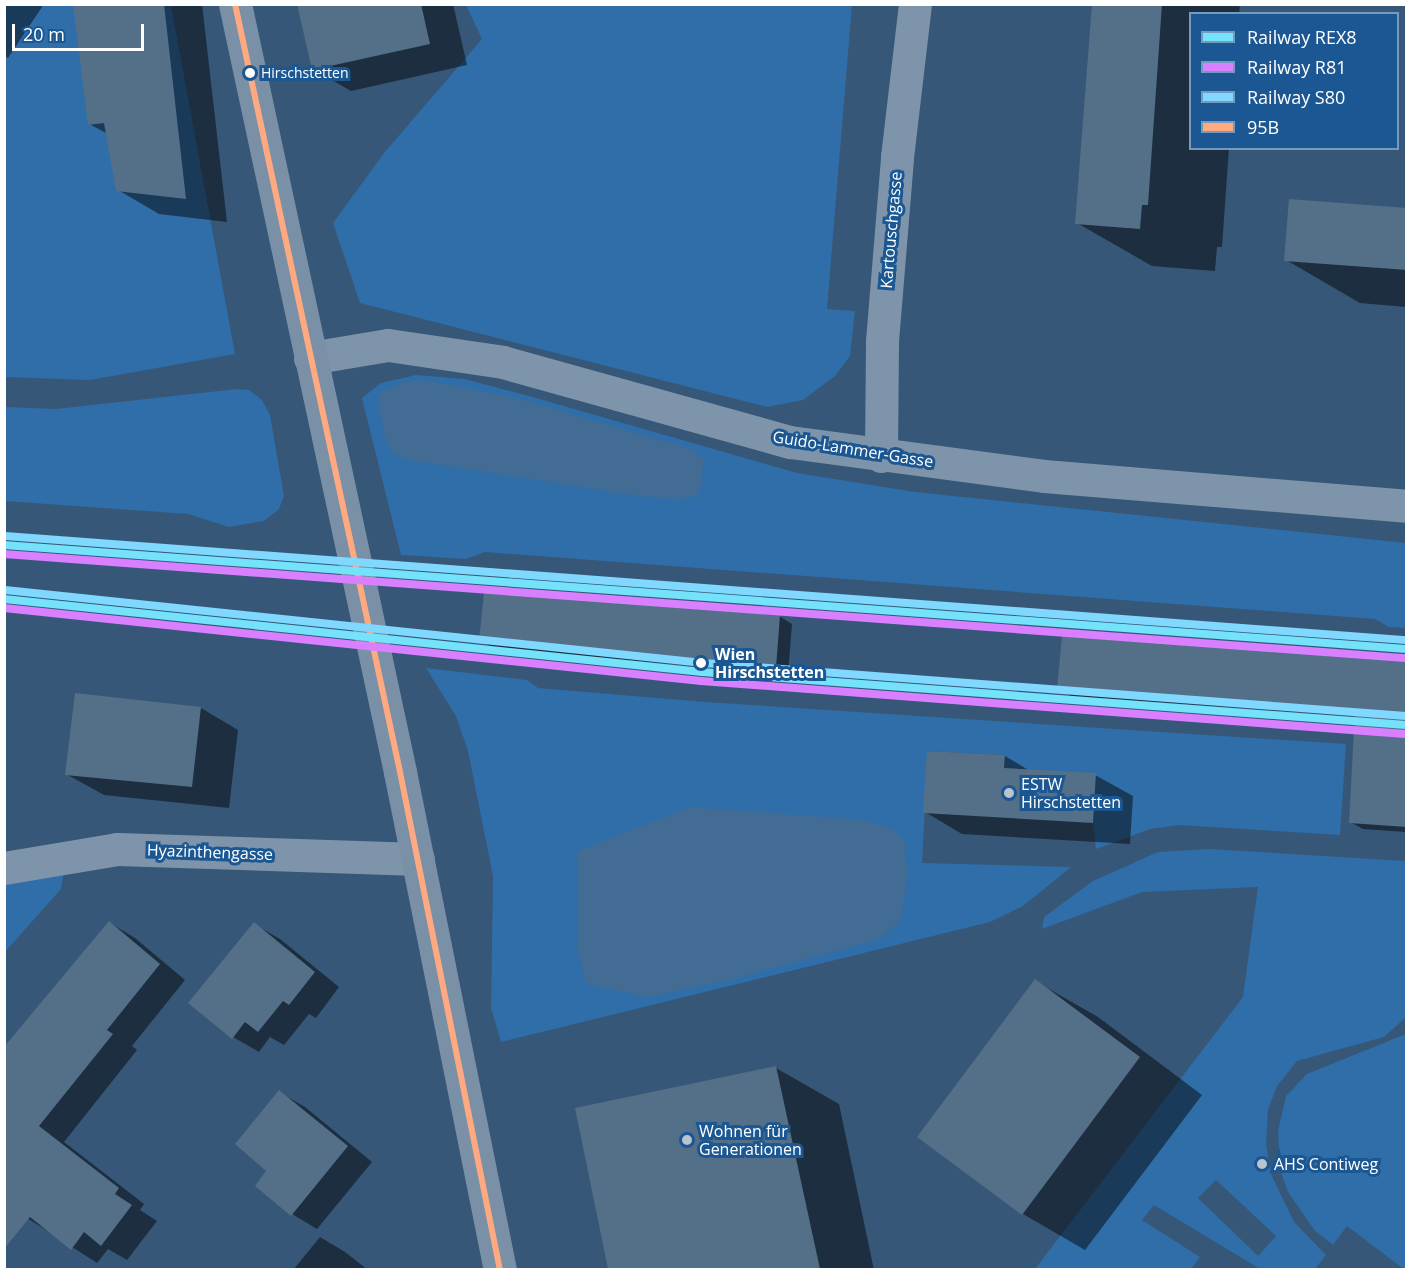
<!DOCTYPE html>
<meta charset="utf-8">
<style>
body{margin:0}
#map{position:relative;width:1411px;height:1274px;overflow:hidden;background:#365777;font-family:"Open Sans",sans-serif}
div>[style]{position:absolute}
.green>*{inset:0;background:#2f6ea8}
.water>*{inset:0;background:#436c95}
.shadow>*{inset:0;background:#0007}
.building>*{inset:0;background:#546f88}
.street>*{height:33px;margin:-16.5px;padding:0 16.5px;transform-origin:16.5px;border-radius:16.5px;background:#7e94aa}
.secondary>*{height:33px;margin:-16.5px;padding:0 16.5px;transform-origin:16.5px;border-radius:16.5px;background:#7a90a6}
.bus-1>*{height:6px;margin:-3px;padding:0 3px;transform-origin:3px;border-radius:3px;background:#ffa980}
.rail-1>*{height:8px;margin:-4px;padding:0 4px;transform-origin:4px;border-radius:4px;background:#73e2fa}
.rail-2>*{height:8px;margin:-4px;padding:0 4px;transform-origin:4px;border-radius:4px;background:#d880ff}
.rail-3>*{height:8px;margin:-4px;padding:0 4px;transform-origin:4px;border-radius:4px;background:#80d8ff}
.dots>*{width:16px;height:16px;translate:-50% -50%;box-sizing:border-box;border:3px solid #1b5792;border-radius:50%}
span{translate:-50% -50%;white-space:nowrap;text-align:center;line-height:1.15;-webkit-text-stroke:6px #1b5792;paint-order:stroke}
.bus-label{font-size:14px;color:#fff}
.left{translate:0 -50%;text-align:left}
.street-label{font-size:16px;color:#fff}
.stop-label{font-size:16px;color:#fff;font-weight:700}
.poi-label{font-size:16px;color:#fff}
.frame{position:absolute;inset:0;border:6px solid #fff;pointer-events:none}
.legend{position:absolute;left:1189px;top:12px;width:210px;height:138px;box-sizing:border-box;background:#1b5792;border:2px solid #769abe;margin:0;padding:8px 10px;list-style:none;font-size:18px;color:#fff}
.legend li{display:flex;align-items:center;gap:12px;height:30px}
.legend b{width:30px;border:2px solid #769abe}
.scale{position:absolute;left:12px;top:24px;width:132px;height:27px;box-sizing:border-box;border:3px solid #fff;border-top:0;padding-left:8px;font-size:18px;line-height:21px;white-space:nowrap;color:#fff;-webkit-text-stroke:4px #1b5792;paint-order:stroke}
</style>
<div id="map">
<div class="green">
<div style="clip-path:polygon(5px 5px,171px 5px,235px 354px,90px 380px,5px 377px)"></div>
<div style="clip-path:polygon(466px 5px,852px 5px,827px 309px,855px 311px,850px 356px,835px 376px,803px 400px,767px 407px,360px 303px,333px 223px,384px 153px,482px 39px)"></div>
<div style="clip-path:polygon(416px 375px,464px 379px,522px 394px,797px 473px,915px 492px,1406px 543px,1406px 628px,1389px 627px,1375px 619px,485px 552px,466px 559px,401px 555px,362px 398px,381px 383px)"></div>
<div style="clip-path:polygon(237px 389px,249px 390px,262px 400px,270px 415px,284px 496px,279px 509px,264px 521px,229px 527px,188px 514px,5px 501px,5px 407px,56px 409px)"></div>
<div style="clip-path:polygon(426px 668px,527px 680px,538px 688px,705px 702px,1346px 744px,1340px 835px,1179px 825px,1150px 829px,1096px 849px,1093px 823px,1004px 768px,1005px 755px,928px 751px,922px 863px,1071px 867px,1023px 906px,990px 922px,501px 1042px,491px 1008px,493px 876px,468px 751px,456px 716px)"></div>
<div style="clip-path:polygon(evenodd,1209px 849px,1406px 861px,1406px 1017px,1384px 1037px,1297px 1061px,1277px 1086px,1268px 1109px,1266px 1144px,1271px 1174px,1294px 1222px,1326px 1255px,1315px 1269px,1260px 1269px,1154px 1205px,1142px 1220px,1200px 1257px,1191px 1269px,1035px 1269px,1243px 997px,1258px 887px,1142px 892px,1042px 929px,1044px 917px,1093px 881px,1158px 852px,1209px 849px,1216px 1180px,1276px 1236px,1258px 1256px,1198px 1198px,1216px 1180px)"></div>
<div style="clip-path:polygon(64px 871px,61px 889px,5px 952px,5px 882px)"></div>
<div style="clip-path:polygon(1406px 1034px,1406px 1269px,1405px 1270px,1347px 1226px,1333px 1245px,1315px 1231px,1288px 1192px,1280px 1170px,1278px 1131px,1286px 1096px,1307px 1074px)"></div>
</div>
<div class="water">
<div style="clip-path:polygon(424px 380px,520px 399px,693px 450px,704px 460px,700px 491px,696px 496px,676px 499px,632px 495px,405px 459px,394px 453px,385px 439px,378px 399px,382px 392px,403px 382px)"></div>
<div style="clip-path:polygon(691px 807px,861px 820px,891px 828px,904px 840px,908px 876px,900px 922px,877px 940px,725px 981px,648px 997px,586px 984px,577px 946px,578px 851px)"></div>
</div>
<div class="shadow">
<div style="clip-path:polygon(4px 4px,44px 4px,8px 58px,4px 56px)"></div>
<div style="clip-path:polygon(74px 4px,202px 4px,227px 222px,159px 214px,118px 190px,108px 134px,89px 124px)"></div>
<div style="clip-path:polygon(298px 4px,453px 4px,467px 65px,351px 91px,313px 69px)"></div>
<div style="clip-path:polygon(1093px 4px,1240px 4px,1239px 14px,1190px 14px,1190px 148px,1229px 148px,1222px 247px,1217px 247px,1215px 271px,1152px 266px,1077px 223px)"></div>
<div style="clip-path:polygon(1406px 210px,1406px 307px,1360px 303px,1286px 260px)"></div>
<div style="clip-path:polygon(779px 616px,792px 624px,788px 674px,493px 648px,480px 640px)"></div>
<div style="clip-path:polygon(1406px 663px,1406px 832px,1363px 829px,1350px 822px,1356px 716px,1071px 696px,1059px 688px)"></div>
<div style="clip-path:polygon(201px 708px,238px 730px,229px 808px,104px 795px,66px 774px)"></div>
<div style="clip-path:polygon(1005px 756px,1030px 771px,1095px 775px,1133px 796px,1130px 844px,962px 834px,925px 812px)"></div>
<div style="clip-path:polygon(110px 923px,135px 938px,185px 980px,132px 1046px,137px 1050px,64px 1142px,144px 1204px,140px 1210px,157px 1221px,127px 1260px,108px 1249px,97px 1263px,4px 1203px)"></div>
<div style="clip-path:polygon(254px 924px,280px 939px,339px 987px,316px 1018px,309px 1014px,284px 1045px,270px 1037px,259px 1052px,233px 1037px,190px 1002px)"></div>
<div style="clip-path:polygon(1035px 981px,1098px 1017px,1202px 1095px,1085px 1250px,1023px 1214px,919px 1137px)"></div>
<div style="clip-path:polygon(776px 1068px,839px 1104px,874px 1270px,610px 1270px,577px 1109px)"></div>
<div style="clip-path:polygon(279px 1092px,305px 1107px,372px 1162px,317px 1229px,292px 1214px,268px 1171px)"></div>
<div style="clip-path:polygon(320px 1237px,345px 1252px,368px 1270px,293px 1270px)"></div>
</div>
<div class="building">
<div style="clip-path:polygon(73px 4px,164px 4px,186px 199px,116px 191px,104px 123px,88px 125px)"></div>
<div style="clip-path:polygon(297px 4px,421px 4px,430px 44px,312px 70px)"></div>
<div style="clip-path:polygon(1092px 4px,1162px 4px,1148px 205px,1142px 205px,1140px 229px,1075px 224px)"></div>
<div style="clip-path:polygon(1289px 199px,1407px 208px,1407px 270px,1284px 261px)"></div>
<div style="clip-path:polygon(484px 593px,780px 615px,776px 668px,479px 641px)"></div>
<div style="clip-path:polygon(1062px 635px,1407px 661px,1407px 827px,1349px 823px,1355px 711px,1057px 689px)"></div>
<div style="clip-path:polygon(75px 693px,201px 707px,192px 787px,65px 775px)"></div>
<div style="clip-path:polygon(927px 751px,1005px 755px,1004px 768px,1096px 773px,1093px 823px,923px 813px)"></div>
<div style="clip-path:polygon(109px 921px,160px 964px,107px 1030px,113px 1034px,39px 1126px,119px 1188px,115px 1194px,132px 1205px,101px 1246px,84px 1232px,71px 1250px,30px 1217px,4px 1249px,4px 1047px)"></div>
<div style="clip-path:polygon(254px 922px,315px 972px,289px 1005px,283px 1001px,258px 1032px,245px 1022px,232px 1039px,188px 1003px)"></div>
<div style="clip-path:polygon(1035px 979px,1140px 1057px,1022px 1215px,917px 1137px)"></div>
<div style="clip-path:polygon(776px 1066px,820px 1269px,608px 1269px,575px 1108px)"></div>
<div style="clip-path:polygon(279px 1090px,348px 1146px,291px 1216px,255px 1186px,266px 1171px,235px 1144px)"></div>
</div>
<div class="street">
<div style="left:310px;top:358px;width:79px;rotate:-9.5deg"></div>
<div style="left:388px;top:345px;width:116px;rotate:8.4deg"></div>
<div style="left:503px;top:362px;width:298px;rotate:15.6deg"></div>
<div style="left:790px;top:442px;width:256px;rotate:7.6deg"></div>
<div style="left:1044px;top:476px;width:363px;rotate:4.7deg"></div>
<div style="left:881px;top:456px;width:115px;rotate:-89.5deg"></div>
<div style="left:882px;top:341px;width:185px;rotate:-85.3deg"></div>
<div style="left:897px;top:157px;width:154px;rotate:-83.3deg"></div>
<div style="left:4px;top:868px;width:115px;rotate:-9.5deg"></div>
<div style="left:117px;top:849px;width:301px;rotate:1.9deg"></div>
</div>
<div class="secondary">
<div style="left:235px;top:4px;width:786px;rotate:77.87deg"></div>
<div style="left:400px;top:772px;width:508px;rotate:78.65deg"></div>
</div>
<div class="bus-1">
<div style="left:235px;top:4px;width:786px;rotate:77.87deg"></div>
<div style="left:400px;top:772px;width:508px;rotate:78.65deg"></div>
</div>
<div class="rail-1">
<div style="left:4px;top:545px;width:1406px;rotate:4.24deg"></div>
<div style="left:4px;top:599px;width:702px;rotate:5.97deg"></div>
<div style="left:702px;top:672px;width:706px;rotate:4.31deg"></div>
</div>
<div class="rail-2">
<div style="left:4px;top:554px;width:1405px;rotate:4.25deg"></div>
<div style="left:4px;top:608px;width:701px;rotate:5.98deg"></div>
<div style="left:701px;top:681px;width:706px;rotate:4.31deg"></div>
</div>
<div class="rail-3">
<div style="left:5px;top:536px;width:1405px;rotate:4.25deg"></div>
<div style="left:5px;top:590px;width:702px;rotate:5.97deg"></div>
<div style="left:703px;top:663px;width:705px;rotate:4.31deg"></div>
</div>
<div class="dots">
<div style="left:250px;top:73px;background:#fff"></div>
<div style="left:701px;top:663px;background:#fff"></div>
<div style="left:1009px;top:793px;background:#b9c4cf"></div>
<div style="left:687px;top:1140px;background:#b9c4cf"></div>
<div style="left:1262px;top:1164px;background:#b9c4cf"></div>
</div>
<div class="bus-label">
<span class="left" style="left:261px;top:73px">Hirschstetten</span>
</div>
<div class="street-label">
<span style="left:891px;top:230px;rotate:-85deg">Kartouschgasse</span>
<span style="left:853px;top:449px;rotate:9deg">Guido-Lammer-Gasse</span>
<span style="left:210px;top:852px;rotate:2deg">Hyazinthengasse</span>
</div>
<div class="stop-label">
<span class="left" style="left:715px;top:663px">Wien<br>Hirschstetten</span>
</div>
<div class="poi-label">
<span class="left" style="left:1021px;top:793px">ESTW<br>Hirschstetten</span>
<span class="left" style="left:699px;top:1140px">Wohnen für<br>Generationen</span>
<span class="left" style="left:1274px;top:1164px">AHS Contiweg</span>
</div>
<div class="frame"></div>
<ul class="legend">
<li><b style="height:8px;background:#73e2fa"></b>Railway REX8</li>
<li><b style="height:8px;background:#d880ff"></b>Railway R81</li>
<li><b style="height:8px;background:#80d8ff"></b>Railway S80</li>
<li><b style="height:8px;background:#ffa980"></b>95B</li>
</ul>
<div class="scale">20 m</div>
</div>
